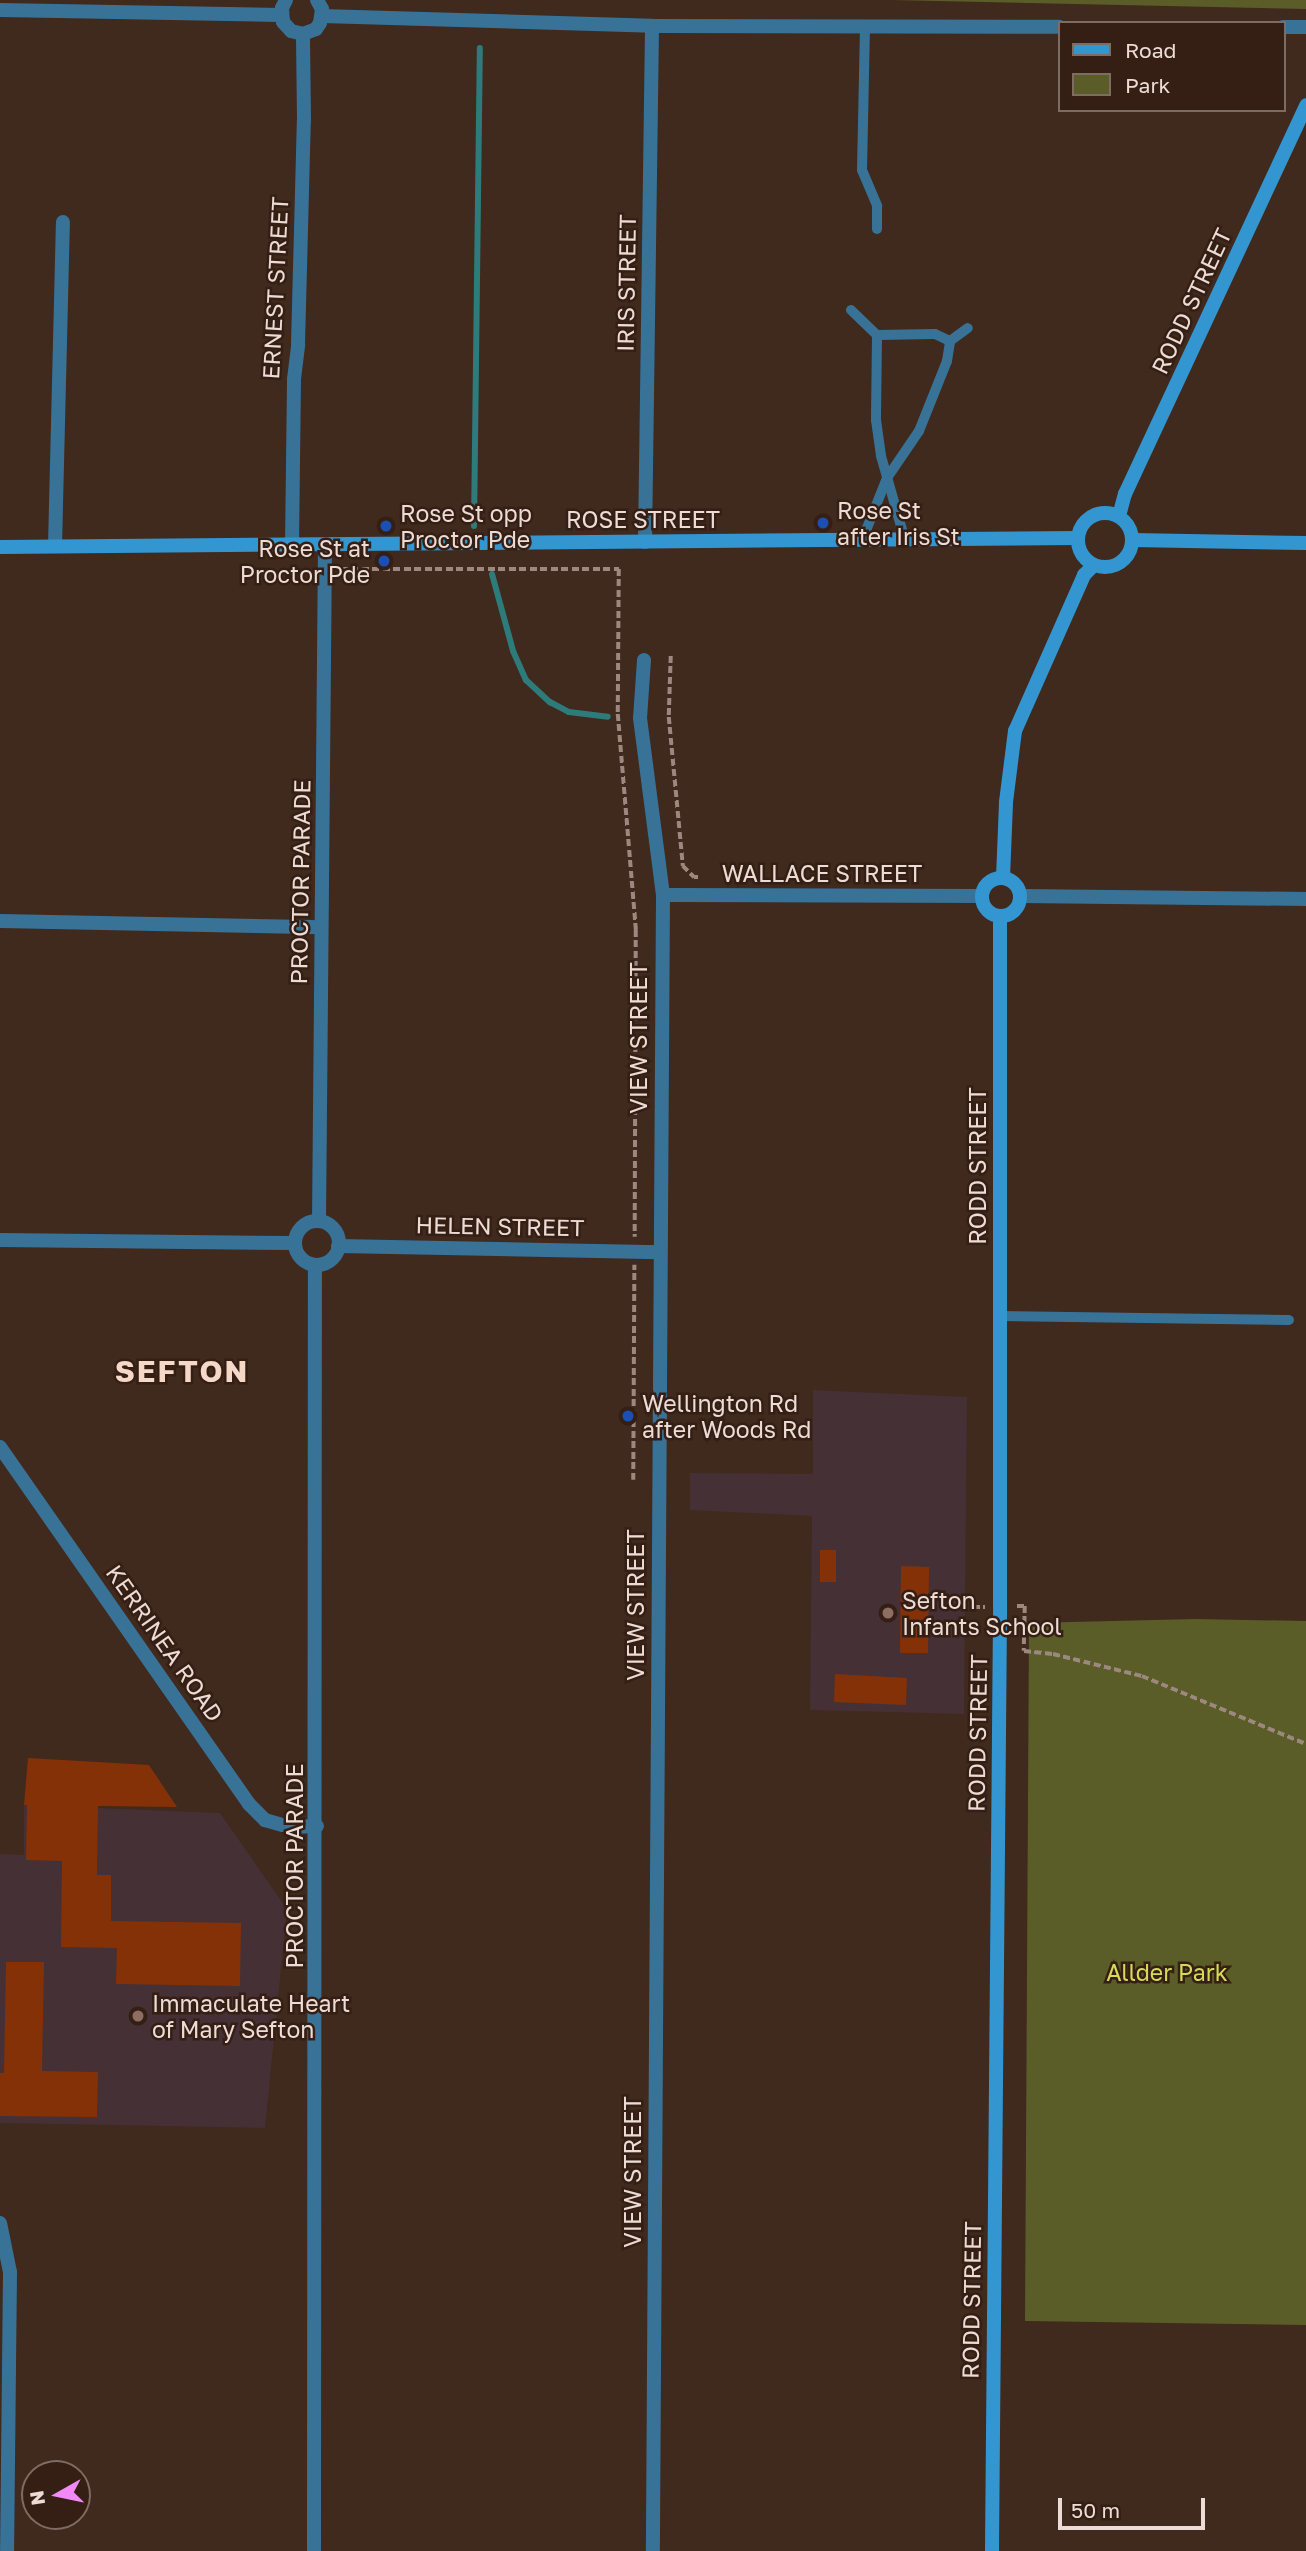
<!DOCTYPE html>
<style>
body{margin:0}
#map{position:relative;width:1306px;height:2551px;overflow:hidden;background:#40291d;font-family:"Golos Text",sans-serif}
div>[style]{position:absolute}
.education>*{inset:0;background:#443035}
.green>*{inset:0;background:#5a5d27}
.stream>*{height:6px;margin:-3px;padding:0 3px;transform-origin:3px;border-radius:3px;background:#2d7b7b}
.building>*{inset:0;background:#853107}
.path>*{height:3.5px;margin-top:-1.75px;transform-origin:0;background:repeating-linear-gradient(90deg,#9c887f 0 7px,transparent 0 10.5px)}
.lane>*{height:10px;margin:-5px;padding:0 5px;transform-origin:5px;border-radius:5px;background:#397297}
.street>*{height:14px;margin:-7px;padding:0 7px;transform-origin:7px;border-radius:7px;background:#397297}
.street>.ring{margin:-7px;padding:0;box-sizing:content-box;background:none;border:14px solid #397297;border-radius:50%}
.secondary>*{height:14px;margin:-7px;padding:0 7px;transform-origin:7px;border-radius:7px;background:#3396d1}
.secondary>.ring{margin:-7px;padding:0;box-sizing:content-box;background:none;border:14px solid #3396d1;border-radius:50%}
.dots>*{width:19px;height:19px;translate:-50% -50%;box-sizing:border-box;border:4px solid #351f14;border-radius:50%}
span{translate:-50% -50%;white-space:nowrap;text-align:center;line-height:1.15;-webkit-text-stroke:5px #351f14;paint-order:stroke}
.street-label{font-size:23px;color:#ecdcd5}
.poi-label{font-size:23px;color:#ecdcd5}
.left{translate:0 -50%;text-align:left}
.right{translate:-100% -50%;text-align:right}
.park-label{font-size:23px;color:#d5db56}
.district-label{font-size:30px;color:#f6d8c8;font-weight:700;letter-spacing:2px}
.legend{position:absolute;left:1058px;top:21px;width:228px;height:91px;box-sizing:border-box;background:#351f14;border:2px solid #7e6b61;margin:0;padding:9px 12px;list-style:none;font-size:21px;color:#ecdcd5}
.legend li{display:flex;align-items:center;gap:14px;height:35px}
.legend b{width:35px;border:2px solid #7e6b61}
.north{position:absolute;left:21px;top:2460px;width:70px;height:70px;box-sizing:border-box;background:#351f14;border:2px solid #7e6b61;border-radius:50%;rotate:261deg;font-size:19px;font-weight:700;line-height:28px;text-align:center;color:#ecdcd5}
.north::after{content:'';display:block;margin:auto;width:24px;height:32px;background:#f18af4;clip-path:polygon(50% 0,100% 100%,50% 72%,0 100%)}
.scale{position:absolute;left:1058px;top:2498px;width:147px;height:32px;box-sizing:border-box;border:4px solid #ecdcd5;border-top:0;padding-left:9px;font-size:21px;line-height:24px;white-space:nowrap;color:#ecdcd5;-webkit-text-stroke:5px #351f14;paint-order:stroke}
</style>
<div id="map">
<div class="education">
<div style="clip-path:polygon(813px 1390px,967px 1397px,964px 1714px,810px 1710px,812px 1516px,690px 1510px,690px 1473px,813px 1474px)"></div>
<div style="clip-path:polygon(24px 1805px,220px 1813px,287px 1909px,265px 2128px,0 2123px,0 1854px,24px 1855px)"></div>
</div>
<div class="green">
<div style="clip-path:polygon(891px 0,1306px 0,1306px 9px)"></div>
<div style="clip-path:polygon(1195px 1619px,1306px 1621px,1306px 2325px,1025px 2321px,1029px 1623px)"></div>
</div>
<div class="stream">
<div style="left:474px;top:526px;width:478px;rotate:-89.3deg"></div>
<div style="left:492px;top:574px;width:80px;rotate:74.7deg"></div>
<div style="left:513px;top:651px;width:32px;rotate:66deg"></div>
<div style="left:526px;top:680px;width:33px;rotate:43deg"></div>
<div style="left:550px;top:702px;width:21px;rotate:28deg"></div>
<div style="left:569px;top:712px;width:39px;rotate:7deg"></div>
</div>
<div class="building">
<div style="clip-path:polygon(820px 1550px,836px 1550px,836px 1582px,820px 1582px)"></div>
<div style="clip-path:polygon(901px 1566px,929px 1567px,928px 1653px,900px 1653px)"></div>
<div style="clip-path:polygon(835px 1674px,907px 1678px,906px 1705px,834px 1702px)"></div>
<div style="clip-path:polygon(28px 1758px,149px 1765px,177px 1807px,98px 1806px,97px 1875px,111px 1875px,111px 1921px,241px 1923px,240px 1986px,116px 1984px,117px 1948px,61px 1947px,62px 1861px,26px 1860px,27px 1805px,24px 1805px)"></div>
<div style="clip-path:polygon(6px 1962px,44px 1962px,42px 2071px,98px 2072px,97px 2117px,0 2116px,0 2073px,4px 2073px)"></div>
</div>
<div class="path">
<div style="left:341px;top:569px;width:278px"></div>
<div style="left:619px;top:569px;width:145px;rotate:90.4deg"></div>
<div style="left:618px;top:714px;width:217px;rotate:85.2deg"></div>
<div style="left:636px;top:930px;width:307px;rotate:90.2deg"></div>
<div style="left:671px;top:656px;width:61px;rotate:91.9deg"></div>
<div style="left:669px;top:717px;width:150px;rotate:84.6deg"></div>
<div style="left:683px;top:866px;width:16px;rotate:45deg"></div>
<div style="left:694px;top:877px;width:4px"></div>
<div style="left:633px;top:1480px;width:215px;rotate:-89.7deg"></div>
<div style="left:1017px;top:1606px;width:8px"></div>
<div style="left:1025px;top:1606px;width:45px;rotate:91.3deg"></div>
<div style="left:1024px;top:1651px;width:29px;rotate:6deg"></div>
<div style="left:1053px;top:1654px;width:92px;rotate:13.9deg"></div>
<div style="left:1142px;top:1676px;width:178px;rotate:22.5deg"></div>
<div style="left:973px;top:1607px;width:12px"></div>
</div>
<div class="lane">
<div style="left:865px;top:27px;width:143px;rotate:91.2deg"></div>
<div style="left:862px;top:170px;width:39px;rotate:67deg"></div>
<div style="left:877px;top:206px;width:23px;rotate:90deg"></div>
<div style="left:851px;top:310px;width:36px;rotate:44deg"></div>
<div style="left:877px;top:335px;width:85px;rotate:90.7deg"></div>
<div style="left:876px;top:420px;width:36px;rotate:82deg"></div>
<div style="left:881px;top:456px;width:87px;rotate:74.1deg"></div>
<div style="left:877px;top:335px;width:58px;rotate:-1deg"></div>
<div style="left:935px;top:334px;width:17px;rotate:25deg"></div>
<div style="left:950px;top:341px;width:22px;rotate:-36deg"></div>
<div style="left:866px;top:541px;width:13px;rotate:-86deg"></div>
<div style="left:867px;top:528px;width:54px;rotate:-68.2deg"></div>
<div style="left:887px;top:478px;width:57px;rotate:-55.8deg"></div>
<div style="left:919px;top:431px;width:75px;rotate:-68.2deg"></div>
<div style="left:947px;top:361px;width:20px;rotate:-81deg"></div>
<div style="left:1000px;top:1316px;width:289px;rotate:0.8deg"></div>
</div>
<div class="street">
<div style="left:286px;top:0;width:9px;rotate:117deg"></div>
<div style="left:282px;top:8px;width:14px;rotate:86deg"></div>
<div style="left:283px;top:22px;width:12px;rotate:48deg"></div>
<div style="left:291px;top:31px;width:12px;rotate:14deg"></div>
<div style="left:303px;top:34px;width:14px;rotate:-21deg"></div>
<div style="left:316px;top:29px;width:7px;rotate:-56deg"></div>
<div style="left:320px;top:23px;width:14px;rotate:-82deg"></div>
<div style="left:322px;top:9px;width:10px;rotate:-119deg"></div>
<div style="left:0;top:10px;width:281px;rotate:1deg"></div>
<div style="left:322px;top:16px;width:330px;rotate:1.7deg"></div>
<div style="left:652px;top:26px;width:407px;rotate:0.1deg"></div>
<div style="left:1283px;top:27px;width:23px"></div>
<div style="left:645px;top:542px;width:516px;rotate:-89.22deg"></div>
<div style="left:292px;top:545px;width:166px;rotate:-89.3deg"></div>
<div style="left:294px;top:379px;width:35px;rotate:-83deg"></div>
<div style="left:298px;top:344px;width:224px;rotate:-88.5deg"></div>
<div style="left:304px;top:120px;width:86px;rotate:-90.7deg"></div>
<div style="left:55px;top:546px;width:324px;rotate:-88.6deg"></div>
<div style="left:644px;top:660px;width:58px;rotate:93.9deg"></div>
<div style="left:640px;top:718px;width:178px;rotate:82.6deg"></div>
<div style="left:663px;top:895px;width:1656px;rotate:90.35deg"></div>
<div style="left:663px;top:895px;width:319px;rotate:0.2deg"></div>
<div style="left:1020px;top:896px;width:286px;rotate:0.6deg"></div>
<div style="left:0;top:921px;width:321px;rotate:1.1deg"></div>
<div style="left:319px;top:1221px;width:676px;rotate:-89.49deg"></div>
<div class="ring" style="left:295px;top:1221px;width:30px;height:30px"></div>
<div style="left:0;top:1240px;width:294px;rotate:0.6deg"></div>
<div style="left:338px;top:1246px;width:322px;rotate:1.1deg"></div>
<div style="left:0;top:1447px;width:435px;rotate:55.1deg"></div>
<div style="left:249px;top:1804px;width:23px;rotate:45deg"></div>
<div style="left:265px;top:1820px;width:26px;rotate:16deg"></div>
<div style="left:290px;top:1827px;width:27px;rotate:-2deg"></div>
<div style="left:0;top:2223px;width:50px;rotate:78.5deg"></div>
<div style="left:10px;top:2272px;width:279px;rotate:90.6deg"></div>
<div style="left:314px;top:2551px;width:1286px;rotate:-89.96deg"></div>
</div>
<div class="secondary">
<div class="ring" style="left:1078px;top:513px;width:40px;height:40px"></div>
<div style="left:1119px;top:516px;width:23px;rotate:-75deg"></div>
<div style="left:1125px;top:494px;width:429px;rotate:-65deg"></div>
<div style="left:1132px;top:540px;width:174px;rotate:1deg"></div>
<div style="left:0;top:547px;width:1078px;rotate:-0.48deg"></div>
<div style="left:1003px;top:878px;width:76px;rotate:-87.7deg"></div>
<div style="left:1006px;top:802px;width:72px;rotate:-82.8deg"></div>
<div style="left:1015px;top:731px;width:171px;rotate:-66.1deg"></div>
<div style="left:1084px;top:575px;width:14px;rotate:-45deg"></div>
<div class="ring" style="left:982px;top:878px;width:24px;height:24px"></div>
<div style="left:992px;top:2551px;width:945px;rotate:-89.51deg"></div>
<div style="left:1000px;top:1606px;width:690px;rotate:-90deg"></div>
</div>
<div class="dots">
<div style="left:823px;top:523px;background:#1a4fb4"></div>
<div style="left:386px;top:526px;background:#1a4fb4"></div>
<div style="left:384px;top:561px;background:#1a4fb4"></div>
<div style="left:628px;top:1416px;background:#1a4fb4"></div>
<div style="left:888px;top:1613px;background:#8d6e63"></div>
<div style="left:138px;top:2016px;background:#8d6e63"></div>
</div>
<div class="street-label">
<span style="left:626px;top:283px;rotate:-89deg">IRIS STREET</span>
<span style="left:275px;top:288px;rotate:-87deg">ERNEST STREET</span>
<span style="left:1191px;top:301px;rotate:-65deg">RODD STREET</span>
<span style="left:643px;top:519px">ROSE STREET</span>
<span style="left:822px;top:873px">WALLACE STREET</span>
<span style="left:300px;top:882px;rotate:-89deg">PROCTOR PARADE</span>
<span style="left:638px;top:1038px;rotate:-90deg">VIEW STREET</span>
<span style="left:977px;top:1166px;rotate:-90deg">RODD STREET</span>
<span style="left:500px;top:1226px;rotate:1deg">HELEN STREET</span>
<span style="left:635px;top:1605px;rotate:-90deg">VIEW STREET</span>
<span style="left:165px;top:1643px;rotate:55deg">KERRINEA ROAD</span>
<span style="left:977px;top:1733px;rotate:-89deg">RODD STREET</span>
<span style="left:294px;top:1866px;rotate:-90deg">PROCTOR PARADE</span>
<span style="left:632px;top:2172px;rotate:-90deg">VIEW STREET</span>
<span style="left:971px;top:2300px;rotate:-89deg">RODD STREET</span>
</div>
<div class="poi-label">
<span class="left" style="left:837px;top:523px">Rose St<br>after Iris St</span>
<span class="left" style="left:400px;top:526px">Rose St opp<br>Proctor Pde</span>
<span class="right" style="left:370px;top:561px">Rose St at<br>Proctor Pde</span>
<span class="left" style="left:642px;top:1416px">Wellington Rd<br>after Woods Rd</span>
<span class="left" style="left:902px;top:1613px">Sefton<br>Infants School</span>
<span class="left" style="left:152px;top:2016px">Immaculate Heart<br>of Mary Sefton</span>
</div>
<div class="park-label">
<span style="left:1167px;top:1972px">Allder Park</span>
</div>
<div class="district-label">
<span style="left:182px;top:1371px">SEFTON</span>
</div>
<ul class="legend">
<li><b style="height:9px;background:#3396d1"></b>Road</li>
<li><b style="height:19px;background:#5a5d27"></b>Park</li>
</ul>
<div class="north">N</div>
<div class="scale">50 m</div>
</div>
